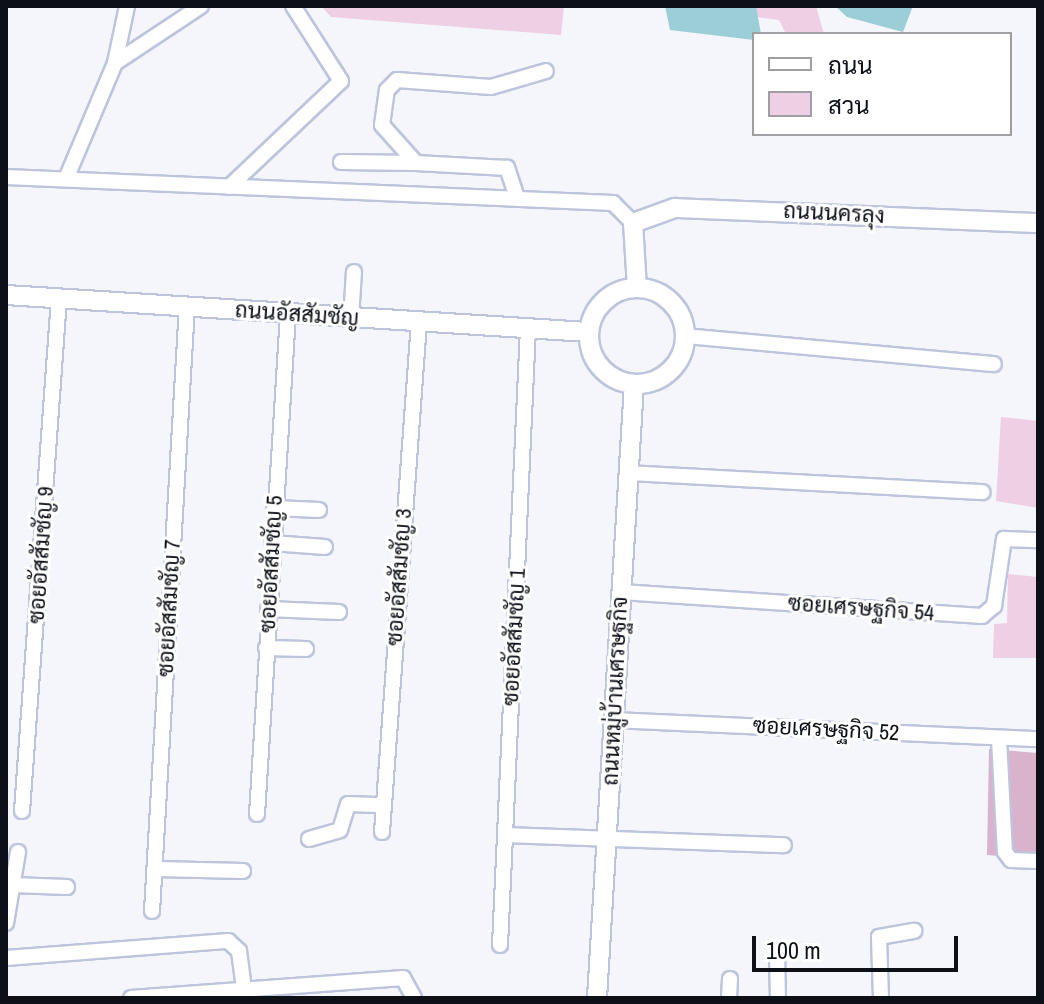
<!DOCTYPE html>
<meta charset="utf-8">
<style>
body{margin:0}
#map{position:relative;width:1044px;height:1004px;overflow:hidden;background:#f4f6fb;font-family:"Archivo Narrow",Sarabun,sans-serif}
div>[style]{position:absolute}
.green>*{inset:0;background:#efcfe4}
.forest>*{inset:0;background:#d8b3cb}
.water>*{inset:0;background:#9bced6}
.roads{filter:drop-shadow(2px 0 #bdc4dc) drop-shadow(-2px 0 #bdc4dc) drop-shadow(0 2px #bdc4dc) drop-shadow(0 -2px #bdc4dc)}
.street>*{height:14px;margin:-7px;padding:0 7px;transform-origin:7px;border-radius:7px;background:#fff}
.secondary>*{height:18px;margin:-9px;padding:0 9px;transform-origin:9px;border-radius:9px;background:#fff}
.secondary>.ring{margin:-9px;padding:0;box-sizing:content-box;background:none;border:18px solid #fff;border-radius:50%}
span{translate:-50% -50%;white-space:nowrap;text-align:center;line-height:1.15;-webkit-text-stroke:6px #fff;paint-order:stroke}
.street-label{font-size:22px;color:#0e1018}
.frame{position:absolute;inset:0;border:8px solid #0e1018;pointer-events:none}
.legend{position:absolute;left:752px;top:32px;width:260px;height:104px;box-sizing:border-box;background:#fff;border:2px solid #9f9fa3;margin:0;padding:10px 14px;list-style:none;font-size:24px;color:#0e1018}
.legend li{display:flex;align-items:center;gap:16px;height:40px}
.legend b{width:40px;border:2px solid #9f9fa3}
.scale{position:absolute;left:752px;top:936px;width:206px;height:36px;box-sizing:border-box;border:4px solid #0e1018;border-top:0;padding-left:10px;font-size:24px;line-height:28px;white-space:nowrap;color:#0e1018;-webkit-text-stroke:6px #fff;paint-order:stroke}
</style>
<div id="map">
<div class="green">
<div style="clip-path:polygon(321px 6px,564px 6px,561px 35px,331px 17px)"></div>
<div style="clip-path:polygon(671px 6px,816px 6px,824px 34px,786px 34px,779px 20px)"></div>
<div style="clip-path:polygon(1001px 417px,1038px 421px,1038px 508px,996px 501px)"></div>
<div style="clip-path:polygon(1008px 574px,1038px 577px,1038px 658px,993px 658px,994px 624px,1007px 623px)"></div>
</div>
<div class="forest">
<div style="clip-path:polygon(989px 749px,1038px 753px,1038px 859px,987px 855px)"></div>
</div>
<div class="water">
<div style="clip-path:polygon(665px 6px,756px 6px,761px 34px,754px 40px,670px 30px)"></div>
<div style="clip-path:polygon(835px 6px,913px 6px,903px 32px,847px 17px)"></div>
</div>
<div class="roads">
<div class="street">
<div style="left:115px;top:63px;width:103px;rotate:-33.5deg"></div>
<div style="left:341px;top:162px;width:75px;rotate:0.8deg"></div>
<div style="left:6px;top:177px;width:608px;rotate:2.45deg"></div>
<div style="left:613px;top:203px;width:28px;rotate:45deg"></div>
<div style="left:66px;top:179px;width:126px;rotate:-67.1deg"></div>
<div style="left:115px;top:63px;width:58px;rotate:-78.1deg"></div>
<div style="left:229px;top:187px;width:154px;rotate:-43.4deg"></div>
<div style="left:341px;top:81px;width:89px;rotate:-122.6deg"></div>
<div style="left:517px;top:198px;width:32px;rotate:-108deg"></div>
<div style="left:507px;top:168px;width:91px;rotate:-176.9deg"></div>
<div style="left:416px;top:163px;width:51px;rotate:-131.8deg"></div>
<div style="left:382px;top:125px;width:35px;rotate:-82deg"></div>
<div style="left:387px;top:90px;width:14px;rotate:-45deg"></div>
<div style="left:397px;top:80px;width:94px;rotate:4.3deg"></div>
<div style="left:491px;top:87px;width:57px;rotate:-16.2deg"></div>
<div style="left:351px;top:318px;width:46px;rotate:-86.3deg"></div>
<div style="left:685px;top:336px;width:310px;rotate:5.2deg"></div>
<div style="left:628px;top:473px;width:355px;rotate:3.1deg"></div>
<div style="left:274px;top:508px;width:45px;rotate:2.5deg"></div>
<div style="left:272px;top:543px;width:53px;rotate:4.3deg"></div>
<div style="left:621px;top:592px;width:362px;rotate:3.8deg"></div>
<div style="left:982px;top:616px;width:16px;rotate:-40deg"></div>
<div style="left:994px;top:606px;width:68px;rotate:-81.5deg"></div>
<div style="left:1004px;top:539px;width:34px;rotate:2deg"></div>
<div style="left:268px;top:609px;width:71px;rotate:2.4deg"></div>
<div style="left:266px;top:648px;width:40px;rotate:1.4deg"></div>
<div style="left:614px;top:720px;width:424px;rotate:2.6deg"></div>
<div style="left:999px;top:739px;width:113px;rotate:87deg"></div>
<div style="left:1005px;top:852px;width:10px;rotate:53deg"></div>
<div style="left:1011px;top:860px;width:27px;rotate:2deg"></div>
<div style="left:22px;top:811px;width:513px;rotate:-85.87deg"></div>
<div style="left:257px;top:814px;width:501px;rotate:-86.45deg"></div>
<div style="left:382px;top:832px;width:511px;rotate:-85.85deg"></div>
<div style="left:505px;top:835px;width:279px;rotate:2.1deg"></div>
<div style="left:309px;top:839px;width:32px;rotate:-16deg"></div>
<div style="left:340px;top:830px;width:27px;rotate:-73deg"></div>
<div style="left:348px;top:804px;width:34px;rotate:2deg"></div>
<div style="left:156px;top:869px;width:87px;rotate:1.3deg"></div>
<div style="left:12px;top:885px;width:55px;rotate:2.1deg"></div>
<div style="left:152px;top:911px;width:607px;rotate:-86.69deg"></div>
<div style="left:6px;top:923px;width:72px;rotate:-80.4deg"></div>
<div style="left:500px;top:945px;width:617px;rotate:-87.4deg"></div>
<div style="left:777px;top:952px;width:46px;rotate:88.8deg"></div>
<div style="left:6px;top:958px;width:223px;rotate:-4.4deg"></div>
<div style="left:228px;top:941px;width:15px;rotate:42deg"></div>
<div style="left:239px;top:951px;width:45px;rotate:82.4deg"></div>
<div style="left:131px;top:998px;width:273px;rotate:-4.2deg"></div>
<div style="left:403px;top:978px;width:23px;rotate:61deg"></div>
<div style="left:729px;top:998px;width:19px;rotate:-87deg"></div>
<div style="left:881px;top:998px;width:61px;rotate:-91.9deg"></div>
<div style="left:879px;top:937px;width:36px;rotate:-10deg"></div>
</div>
<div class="secondary">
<div style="left:637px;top:288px;width:65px;rotate:-93.5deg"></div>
<div style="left:633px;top:223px;width:45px;rotate:-19.7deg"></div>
<div style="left:675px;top:208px;width:363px;rotate:2.4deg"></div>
<div class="ring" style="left:589px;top:288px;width:78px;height:78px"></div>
<div style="left:6px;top:295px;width:583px;rotate:3.64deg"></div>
<div style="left:597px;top:998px;width:614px;rotate:-86.55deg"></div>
</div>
</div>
<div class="street-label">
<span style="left:834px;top:213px;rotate:3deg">ถนนนครลุง</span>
<span style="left:297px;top:314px;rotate:4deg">ถนนอัสสัมชัญ</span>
<span style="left:41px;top:555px;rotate:-86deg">ซอยอัสสัมชัญ 9</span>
<span style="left:271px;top:564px;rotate:-87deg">ซอยอัสสัมชัญ 5</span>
<span style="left:399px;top:577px;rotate:-86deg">ซอยอัสสัมชัญ 3</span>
<span style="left:169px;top:608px;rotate:-87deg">ซอยอัสสัมชัญ 7</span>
<span style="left:861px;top:608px;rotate:4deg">ซอยเศรษฐกิจ 54</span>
<span style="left:514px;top:637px;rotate:-87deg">ซอยอัสสัมชัญ 1</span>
<span style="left:615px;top:691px;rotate:-87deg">ถนนหมู่บ้านเศรษฐกิจ</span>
<span style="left:826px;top:729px;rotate:3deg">ซอยเศรษฐกิจ 52</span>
</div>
<div class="frame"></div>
<ul class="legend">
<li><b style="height:10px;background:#fff"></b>ถนน</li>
<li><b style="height:22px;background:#efcfe4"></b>สวน</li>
</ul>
<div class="scale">100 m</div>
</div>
